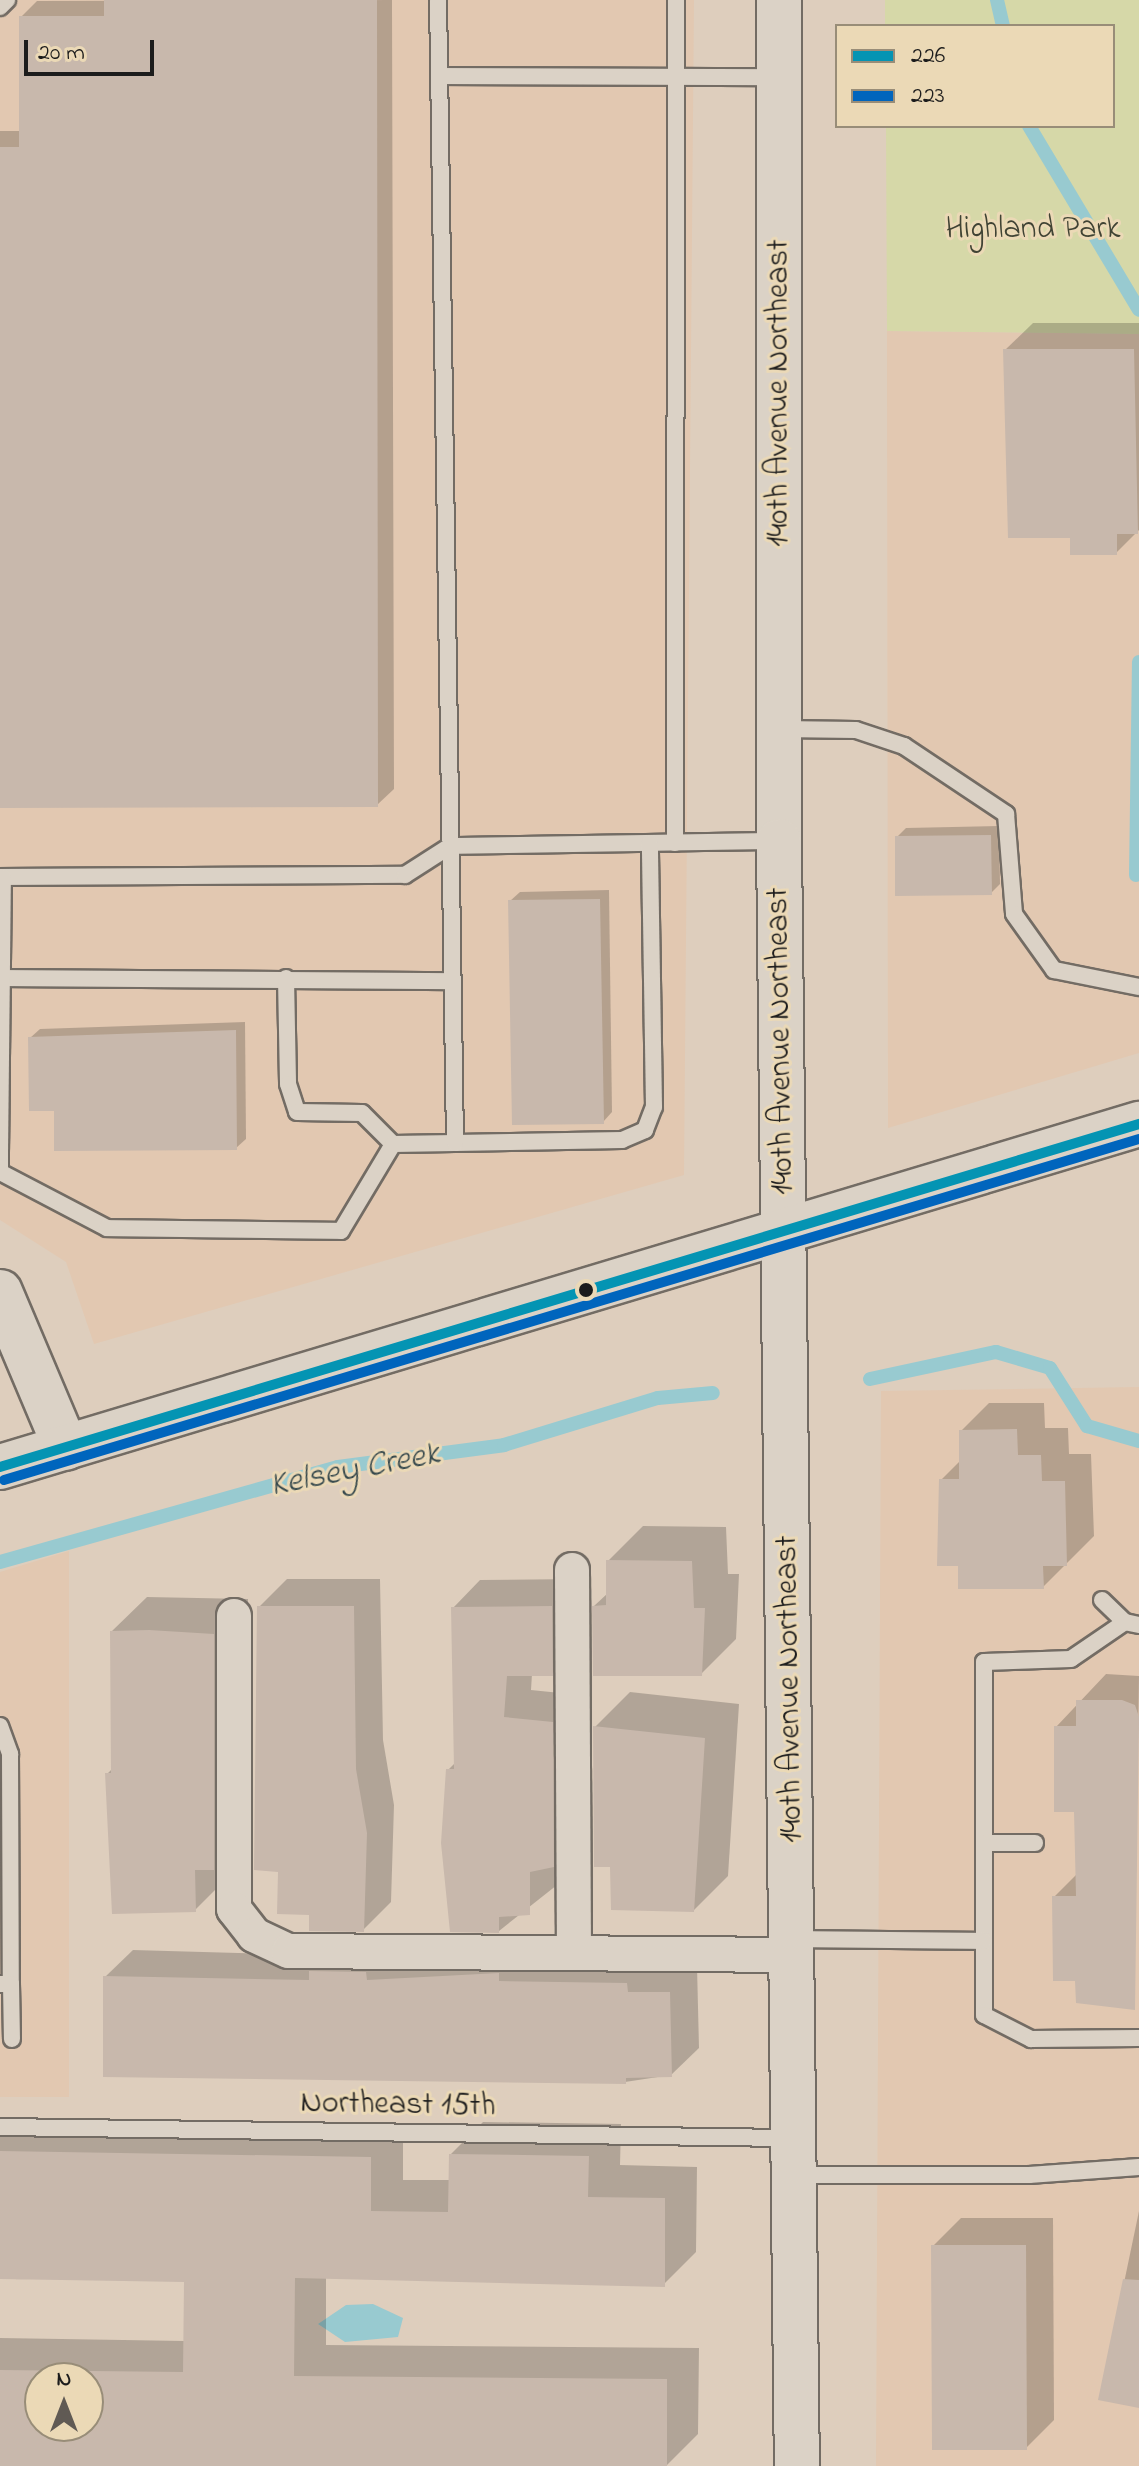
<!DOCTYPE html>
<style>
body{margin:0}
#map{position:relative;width:1139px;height:2466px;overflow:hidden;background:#decebd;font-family:"Indie Flower",sans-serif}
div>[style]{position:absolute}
.built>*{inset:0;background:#e2c8b1}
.green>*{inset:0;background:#d6d8a8}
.water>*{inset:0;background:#98cad0}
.shadow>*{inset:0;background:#0003}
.stream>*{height:14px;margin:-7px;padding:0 7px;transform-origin:7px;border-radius:7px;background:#98cad0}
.building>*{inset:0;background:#c8b8ac}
.roads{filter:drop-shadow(2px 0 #736c64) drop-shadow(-2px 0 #736c64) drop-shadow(0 2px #736c64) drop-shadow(0 -2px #736c64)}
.lane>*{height:16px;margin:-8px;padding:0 8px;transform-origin:8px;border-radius:8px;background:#dbd2c6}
.street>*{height:34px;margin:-17px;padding:0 17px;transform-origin:17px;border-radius:17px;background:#dbd2c6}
.secondary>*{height:44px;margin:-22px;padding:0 22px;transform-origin:22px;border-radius:22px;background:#dbd2c6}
.primary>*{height:44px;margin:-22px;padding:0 22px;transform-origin:22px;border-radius:22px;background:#dbd2c6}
.bus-1>*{height:10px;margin:-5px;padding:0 5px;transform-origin:5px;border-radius:5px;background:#0494b3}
.bus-2>*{height:10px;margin:-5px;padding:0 5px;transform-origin:5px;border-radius:5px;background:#0065bd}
.dots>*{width:22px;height:22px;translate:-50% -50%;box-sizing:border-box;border:4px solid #ebd9b6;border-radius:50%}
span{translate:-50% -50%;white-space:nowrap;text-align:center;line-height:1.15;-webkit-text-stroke:6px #ebd9b6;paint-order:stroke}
.park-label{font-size:32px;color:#404334}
.street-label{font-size:32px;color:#1c1c1c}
.water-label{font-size:34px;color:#34474b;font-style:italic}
.legend{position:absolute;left:835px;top:24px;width:280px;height:104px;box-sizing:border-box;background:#ebd9b6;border:2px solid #988d78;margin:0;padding:10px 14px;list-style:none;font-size:24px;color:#1c1c1c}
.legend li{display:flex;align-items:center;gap:16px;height:40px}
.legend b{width:40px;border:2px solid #988d78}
.north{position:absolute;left:24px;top:2362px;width:80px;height:80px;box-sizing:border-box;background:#ebd9b6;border:2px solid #988d78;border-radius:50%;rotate:0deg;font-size:22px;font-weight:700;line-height:32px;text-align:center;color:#1c1c1c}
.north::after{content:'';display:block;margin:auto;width:28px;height:36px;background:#605a54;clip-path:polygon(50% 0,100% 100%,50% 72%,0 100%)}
.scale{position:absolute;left:24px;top:40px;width:130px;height:36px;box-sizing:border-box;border:4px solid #1c1c1c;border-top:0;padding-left:10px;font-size:24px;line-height:28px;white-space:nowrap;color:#1c1c1c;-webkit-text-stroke:6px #ebd9b6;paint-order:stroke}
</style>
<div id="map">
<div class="built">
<div style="clip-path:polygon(0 0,694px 0,684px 1175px,94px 1344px,66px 1262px,0 1220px)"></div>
<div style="clip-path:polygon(887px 331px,1139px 334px,1139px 1053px,888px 1128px)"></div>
<div style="clip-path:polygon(1139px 1387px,1139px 2466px,876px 2466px,881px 1391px)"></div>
<div style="clip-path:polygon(69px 1551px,69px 2097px,0 2097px,0 1572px)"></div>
</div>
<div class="green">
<div style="clip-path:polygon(885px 0,1139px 0,1139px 334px,887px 331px,886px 126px,1113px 126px,1113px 26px,885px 26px)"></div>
</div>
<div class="water">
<div style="clip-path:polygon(373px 2304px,403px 2318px,398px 2337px,345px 2342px,318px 2324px,346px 2305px)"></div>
</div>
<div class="shadow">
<div style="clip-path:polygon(392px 0,394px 789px,377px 805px,0 806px,0 131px,21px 131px,21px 17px,37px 1px)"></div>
<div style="clip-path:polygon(1033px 323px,1139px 323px,1139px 530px,1116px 553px,1005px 350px)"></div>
<div style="clip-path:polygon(999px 826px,1000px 884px,991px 893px,897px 837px,906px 828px)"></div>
<div style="clip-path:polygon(609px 890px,612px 1112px,603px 1122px,510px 901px,520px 892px)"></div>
<div style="clip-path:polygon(245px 1022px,246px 1139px,236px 1148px,56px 1109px,30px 1038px,40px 1029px)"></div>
<div style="clip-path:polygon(989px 1403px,1044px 1403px,1045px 1428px,1068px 1428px,1069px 1454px,1091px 1454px,1094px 1536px,1043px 1587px,960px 1564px,941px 1480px,961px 1460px,961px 1431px)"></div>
<div style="clip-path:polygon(643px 1526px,726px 1527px,728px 1574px,739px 1574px,736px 1639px,701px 1674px,594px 1606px,608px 1593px,608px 1561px)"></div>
<div style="clip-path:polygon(287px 1579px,380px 1579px,383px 1740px,394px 1805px,391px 1902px,363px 1930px,311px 1913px,280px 1870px,259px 1607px)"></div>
<div style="clip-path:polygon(579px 1579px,579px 1646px,552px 1674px,532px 1674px,531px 1690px,580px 1695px,557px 1885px,499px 1931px,448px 1770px,456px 1762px,453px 1608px,480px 1580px)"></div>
<div style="clip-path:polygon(147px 1597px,248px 1599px,248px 1833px,230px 1875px,195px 1910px,107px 1774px,113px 1768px,112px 1631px)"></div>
<div style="clip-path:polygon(1106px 1674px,1139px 1676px,1134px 2008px,1077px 1979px,1054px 1897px,1078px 1873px,1076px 1810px,1056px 1727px)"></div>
<div style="clip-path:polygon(630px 1692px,739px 1704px,728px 1876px,694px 1910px,612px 1865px,595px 1727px)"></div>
<div style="clip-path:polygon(133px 1950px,697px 1966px,699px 2048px,671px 2075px,625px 2082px,105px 1977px)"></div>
<div style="clip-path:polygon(evenodd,0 2119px,403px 2125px,403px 2180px,450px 2180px,451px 2154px,483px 2122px,621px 2124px,620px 2165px,697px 2167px,696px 2252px,664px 2284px,326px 2277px,326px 2345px,699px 2348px,698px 2434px,666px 2466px,0 2466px,0 2338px,185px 2341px,186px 2280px,0 2277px,0 2119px,40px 2378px,88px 2378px,88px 2426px,40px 2426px,40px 2378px)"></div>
<div style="clip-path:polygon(1139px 2211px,1139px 2406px,1100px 2398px)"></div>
<div style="clip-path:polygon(961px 2218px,1053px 2218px,1054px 2420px,1026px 2448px,933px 2246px)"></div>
</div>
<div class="stream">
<div style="left:997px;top:0;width:27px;rotate:77deg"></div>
<div style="left:1029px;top:126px;width:214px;rotate:59.1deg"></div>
<div style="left:1136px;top:875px;width:213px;rotate:-89.2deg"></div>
<div style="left:870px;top:1379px;width:129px;rotate:-12.1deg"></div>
<div style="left:996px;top:1352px;width:56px;rotate:16.5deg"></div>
<div style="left:1050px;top:1368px;width:69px;rotate:57.5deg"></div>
<div style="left:1087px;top:1426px;width:54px;rotate:16.1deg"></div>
<div style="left:0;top:1562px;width:351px;rotate:-15.7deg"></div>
<div style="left:338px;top:1467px;width:167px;rotate:-7.5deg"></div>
<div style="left:504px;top:1445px;width:161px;rotate:-17deg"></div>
<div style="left:658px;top:1398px;width:55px;rotate:-5.2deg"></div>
</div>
<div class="building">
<div style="clip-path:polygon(104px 0,377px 0,378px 807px,0 808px,0 147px,19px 147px,19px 16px,104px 16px)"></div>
<div style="clip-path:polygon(1003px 349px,1134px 349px,1138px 534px,1117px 534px,1117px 555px,1070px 555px,1070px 538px,1008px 538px)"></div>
<div style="clip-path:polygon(991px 835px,992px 895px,895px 896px,895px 836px)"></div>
<div style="clip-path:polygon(600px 899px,604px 1124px,512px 1125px,508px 900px)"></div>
<div style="clip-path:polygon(236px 1030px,237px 1150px,54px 1151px,54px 1111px,29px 1111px,28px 1037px)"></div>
<div style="clip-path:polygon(1017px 1429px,1018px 1455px,1041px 1455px,1042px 1481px,1065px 1481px,1067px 1566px,1043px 1566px,1044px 1589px,958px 1589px,958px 1566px,937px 1566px,939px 1479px,959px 1479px,959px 1430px)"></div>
<div style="clip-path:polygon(606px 1560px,692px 1561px,694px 1608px,705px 1608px,702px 1676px,593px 1676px,592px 1606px,606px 1605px)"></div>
<div style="clip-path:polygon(257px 1606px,354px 1606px,356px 1769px,367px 1833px,364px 1932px,309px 1931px,309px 1915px,277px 1914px,278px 1872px,254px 1870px)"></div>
<div style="clip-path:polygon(552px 1606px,553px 1676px,507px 1676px,504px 1717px,553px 1722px,554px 1867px,530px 1872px,530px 1915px,499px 1917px,499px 1933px,450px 1932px,441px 1843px,446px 1769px,454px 1769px,451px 1607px)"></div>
<div style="clip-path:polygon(149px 1630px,214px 1634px,214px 1870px,195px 1870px,196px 1912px,112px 1914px,105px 1773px,111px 1773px,110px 1631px)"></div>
<div style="clip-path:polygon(1076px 1700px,1122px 1700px,1135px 1705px,1139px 1717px,1135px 2010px,1076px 2003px,1075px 1981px,1053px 1981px,1052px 1896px,1076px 1896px,1074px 1812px,1054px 1812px,1054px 1726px,1076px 1726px)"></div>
<div style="clip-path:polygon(593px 1726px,705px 1738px,694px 1912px,611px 1910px,610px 1867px,594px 1867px)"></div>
<div style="clip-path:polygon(309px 1971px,366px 1972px,367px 1980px,499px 1973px,499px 1981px,627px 1983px,628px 1992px,670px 1992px,672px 2077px,626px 2078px,626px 2084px,103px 2077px,103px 1976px,309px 1980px)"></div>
<div style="clip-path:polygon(evenodd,0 2151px,371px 2157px,371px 2211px,448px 2212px,449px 2154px,589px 2156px,588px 2197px,665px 2198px,665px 2287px,295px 2278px,294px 2376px,667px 2379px,667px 2466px,0 2466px,0 2370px,183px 2372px,184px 2282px,0 2279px,0 2151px,40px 2378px,88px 2378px,88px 2426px,40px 2426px,40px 2378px)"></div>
<div style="clip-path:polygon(931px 2245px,1026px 2245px,1027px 2450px,932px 2450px)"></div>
<div style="clip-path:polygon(1123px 2279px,1139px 2280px,1139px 2408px,1098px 2400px)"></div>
</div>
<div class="roads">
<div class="lane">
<div style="left:0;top:7px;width:10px;rotate:-45deg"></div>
<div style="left:444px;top:76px;width:334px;rotate:0.2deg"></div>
<div style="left:780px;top:729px;width:76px;rotate:0.8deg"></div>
<div style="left:856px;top:730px;width:51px;rotate:18.4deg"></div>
<div style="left:904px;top:746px;width:123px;rotate:33.7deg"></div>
<div style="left:1006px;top:814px;width:100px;rotate:85.4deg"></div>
<div style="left:1014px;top:914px;width:69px;rotate:54.5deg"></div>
<div style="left:1054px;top:970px;width:87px;rotate:11.3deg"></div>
<div style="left:675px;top:843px;width:843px;rotate:-89.93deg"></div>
<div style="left:0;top:877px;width:405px;rotate:-0.3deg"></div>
<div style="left:405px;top:875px;width:54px;rotate:-32.8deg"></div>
<div style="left:450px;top:846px;width:328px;rotate:-0.9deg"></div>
<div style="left:2px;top:978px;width:451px;rotate:0.4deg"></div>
<div style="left:286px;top:978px;width:106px;rotate:88.9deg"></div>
<div style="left:288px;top:1084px;width:29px;rotate:72deg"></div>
<div style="left:297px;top:1112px;width:65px;rotate:0.9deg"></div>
<div style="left:362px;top:1113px;width:44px;rotate:45deg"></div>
<div style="left:455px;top:1143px;width:167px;rotate:-1deg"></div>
<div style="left:622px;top:1140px;width:25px;rotate:-23deg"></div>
<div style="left:645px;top:1130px;width:25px;rotate:-69deg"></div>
<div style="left:654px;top:1107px;width:264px;rotate:-90.9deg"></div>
<div style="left:0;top:1154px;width:18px;rotate:90deg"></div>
<div style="left:0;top:1172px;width:121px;rotate:27.6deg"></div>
<div style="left:107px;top:1228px;width:234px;rotate:0.7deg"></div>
<div style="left:341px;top:1231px;width:101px;rotate:-59.1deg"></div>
<div style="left:393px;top:1144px;width:62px;rotate:-0.9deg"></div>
<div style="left:455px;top:1143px;width:1143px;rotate:-90.85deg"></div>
<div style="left:0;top:1154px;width:277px;rotate:-89.4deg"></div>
<div style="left:1102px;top:1600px;width:32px;rotate:44deg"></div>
<div style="left:1139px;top:1625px;width:14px;rotate:-168deg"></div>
<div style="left:1125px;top:1622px;width:65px;rotate:145.6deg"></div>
<div style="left:1071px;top:1659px;width:87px;rotate:178deg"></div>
<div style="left:984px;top:1662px;width:353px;rotate:90deg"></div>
<div style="left:984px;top:2015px;width:53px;rotate:27.1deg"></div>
<div style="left:1031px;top:2039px;width:108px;rotate:-0.5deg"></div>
<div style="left:0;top:1726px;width:30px;rotate:70deg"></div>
<div style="left:10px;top:1754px;width:230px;rotate:89.8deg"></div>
<div style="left:11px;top:1984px;width:11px;rotate:180deg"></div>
<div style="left:985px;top:1843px;width:50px"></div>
<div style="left:795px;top:1939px;width:189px;rotate:0.6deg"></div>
<div style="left:11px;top:1984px;width:55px;rotate:89deg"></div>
<div style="left:0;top:2127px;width:790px;rotate:0.8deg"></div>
<div style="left:797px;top:2175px;width:232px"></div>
<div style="left:1029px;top:2175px;width:110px;rotate:-4.2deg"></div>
</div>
<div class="street">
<div style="left:572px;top:1570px;width:383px;rotate:89.7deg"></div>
<div style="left:234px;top:1616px;width:293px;rotate:90deg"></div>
<div style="left:234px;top:1909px;width:33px;rotate:52deg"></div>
<div style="left:254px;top:1935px;width:38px;rotate:25deg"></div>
<div style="left:289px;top:1951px;width:504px;rotate:0.45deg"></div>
</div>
<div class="secondary">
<div style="left:779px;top:0;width:841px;rotate:90deg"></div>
<div style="left:779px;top:841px;width:1625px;rotate:89.37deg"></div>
<div style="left:0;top:1292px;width:169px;rotate:67.1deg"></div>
</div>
<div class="primary">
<div style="left:0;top:1467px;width:1190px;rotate:-16.76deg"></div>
</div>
</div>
<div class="bus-1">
<div style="left:0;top:1467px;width:1190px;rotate:-16.76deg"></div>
</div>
<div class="bus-2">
<div style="left:4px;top:1480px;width:1185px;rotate:-16.72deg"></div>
</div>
<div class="dots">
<div style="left:586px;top:1290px;background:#1c1c1c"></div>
</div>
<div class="park-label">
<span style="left:1033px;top:230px">Highland Park</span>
</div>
<div class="street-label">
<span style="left:780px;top:393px;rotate:-90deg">140th Avenue Northeast</span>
<span style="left:782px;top:1041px;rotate:-91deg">140th Avenue Northeast</span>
<span style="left:791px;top:1689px;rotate:-91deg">140th Avenue Northeast</span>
<span style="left:398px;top:2106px;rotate:1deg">Northeast 15th</span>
</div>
<div class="water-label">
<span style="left:355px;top:1471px;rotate:-11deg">Kelsey Creek</span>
</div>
<ul class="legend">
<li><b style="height:10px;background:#0494b3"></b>226</li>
<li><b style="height:10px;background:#0065bd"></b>223</li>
</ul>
<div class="north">N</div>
<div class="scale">20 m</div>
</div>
